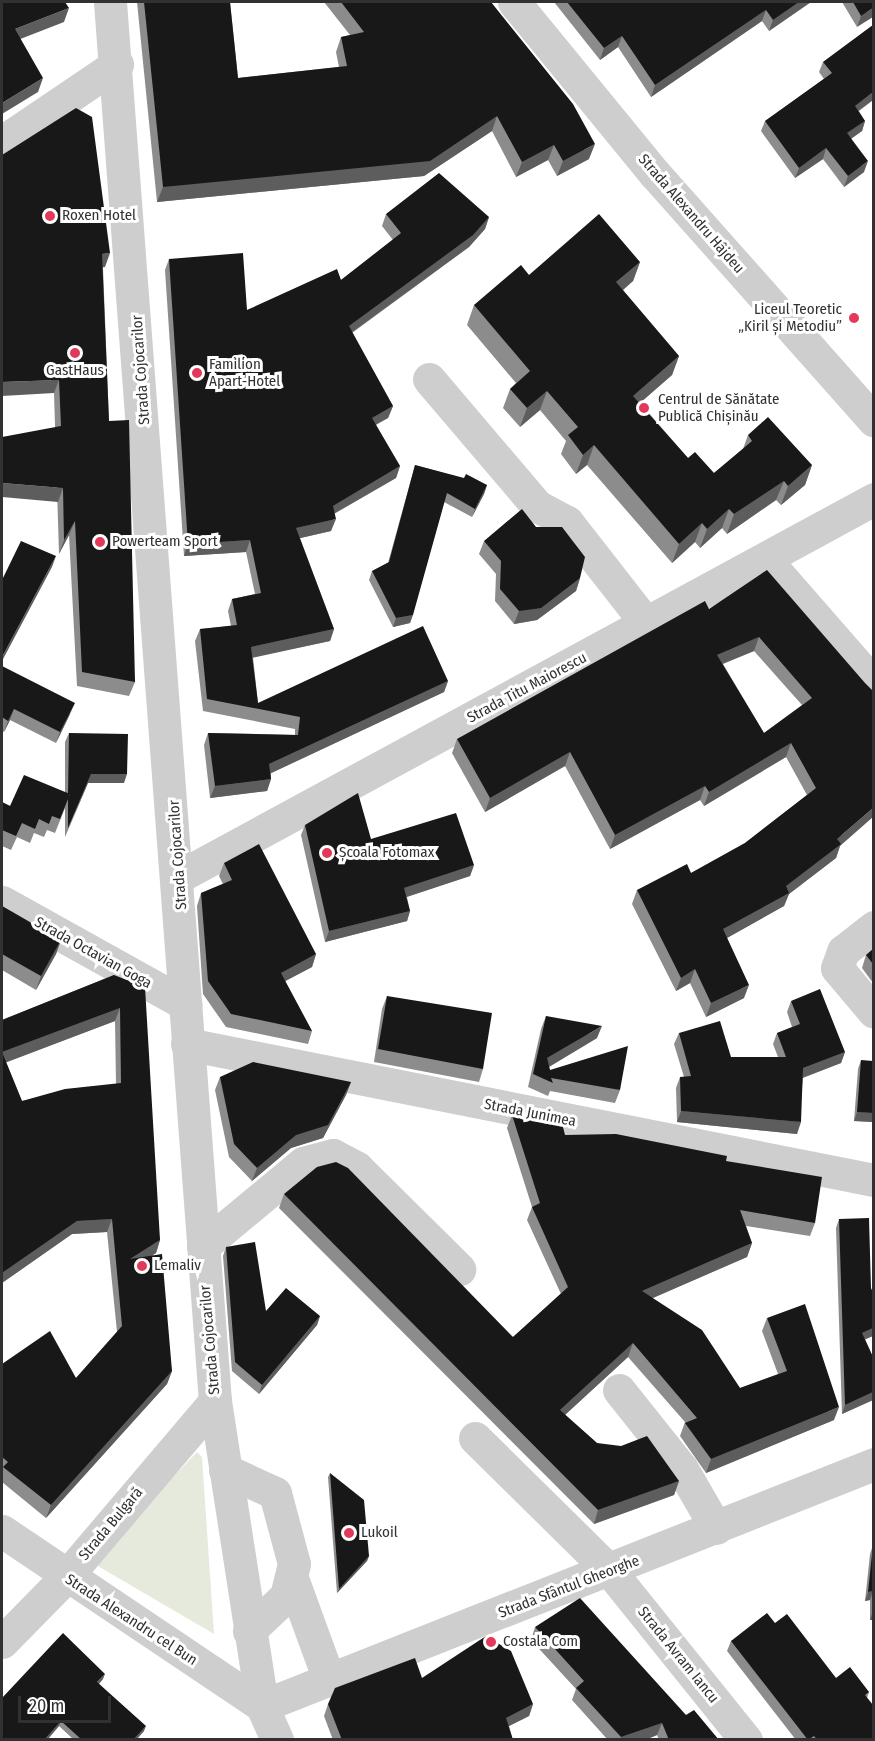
<!DOCTYPE html>
<meta charset="utf-8">
<style>
body{margin:0}
#map{position:relative;width:875px;height:1741px;overflow:hidden;background:#fff;font-family:"Fira Sans Condensed",sans-serif}
div>[style]{position:absolute}
.green>*{inset:0;background:#e6eadd}
.minor>*{height:33px;margin:-16.5px;padding:0 16.5px;transform-origin:16.5px;border-radius:16.5px;background:#cecece}
.wall>*{inset:0;background:#8c8c8c}
.shaded-wall>*{inset:0;background:#5d5d5d}
.building>*{inset:0;background:#181818}
.dots>*{width:16px;height:16px;translate:-50% -50%;box-sizing:border-box;border:3px solid #fff;border-radius:50%}
span{translate:-50% -50%;white-space:nowrap;text-align:center;line-height:1.15;-webkit-text-stroke:6px #fff;paint-order:stroke}
.street-label{font-size:15px;color:#313131}
.poi-label{font-size:15px;color:#313131}
.left{translate:0 -50%;text-align:left}
.right{translate:-100% -50%;text-align:right}
.frame{position:absolute;inset:0;border:3px solid #313131;pointer-events:none}
.scale{position:absolute;left:18px;top:1696px;width:93px;height:27px;box-sizing:border-box;border:3px solid #313131;border-top:0;padding-left:8px;font-size:18px;line-height:21px;white-space:nowrap;color:#313131;-webkit-text-stroke:4px #fff;paint-order:stroke}
</style>
<div id="map">
<div class="green">
<div style="clip-path:polygon(197px 1452px,202px 1457px,214px 1634px,91px 1562px)"></div>
</div>
<div class="minor">
<div style="left:110px;top:2px;width:1403px;rotate:85.71deg"></div>
<div style="left:215px;top:1401px;width:309px;rotate:81.2deg"></div>
<div style="left:514px;top:2px;width:222px;rotate:50.7deg"></div>
<div style="left:655px;top:174px;width:330px;rotate:48.4deg"></div>
<div style="left:2px;top:142px;width:139px;rotate:-34.1deg"></div>
<div style="left:429px;top:379px;width:167px;rotate:49.6deg"></div>
<div style="left:537px;top:506px;width:34px;rotate:28deg"></div>
<div style="left:567px;top:522px;width:128px;rotate:52deg"></div>
<div style="left:765px;top:559px;width:166px;rotate:48.9deg"></div>
<div style="left:180px;top:876px;width:790px;rotate:-28.51deg"></div>
<div style="left:2px;top:902px;width:210px;rotate:29.1deg"></div>
<div style="left:874px;top:927px;width:39px;rotate:142deg"></div>
<div style="left:843px;top:951px;width:18px;rotate:109deg"></div>
<div style="left:837px;top:968px;width:57px;rotate:49.9deg"></div>
<div style="left:187px;top:1044px;width:700px;rotate:11.2deg"></div>
<div style="left:203px;top:1246px;width:130px;rotate:-39.7deg"></div>
<div style="left:303px;top:1163px;width:31px;rotate:-15deg"></div>
<div style="left:333px;top:1155px;width:27px;rotate:28deg"></div>
<div style="left:357px;top:1168px;width:144px;rotate:44.7deg"></div>
<div style="left:619px;top:1390px;width:101px;rotate:51.4deg"></div>
<div style="left:682px;top:1469px;width:68px;rotate:60deg"></div>
<div style="left:475px;top:1438px;width:190px;rotate:44.6deg"></div>
<div style="left:610px;top:1571px;width:217px;rotate:51.2deg"></div>
<div style="left:225px;top:1470px;width:55px;rotate:24.7deg"></div>
<div style="left:275px;top:1493px;width:73px;rotate:75deg"></div>
<div style="left:294px;top:1564px;width:33px;rotate:104deg"></div>
<div style="left:286px;top:1596px;width:51px;rotate:136.6deg"></div>
<div style="left:2px;top:1531px;width:313px;rotate:33.9deg"></div>
<div style="left:262px;top:1706px;width:37px;rotate:66deg"></div>
<div style="left:293px;top:1581px;width:105px;rotate:70deg"></div>
<div style="left:2px;top:1642px;width:90px;rotate:-45.5deg"></div>
<div style="left:65px;top:1578px;width:232px;rotate:-49.7deg"></div>
<div style="left:262px;top:1706px;width:658px;rotate:-21.58deg"></div>
</div>
<div class="wall">
<div style="clip-path:polygon(137px 2px,230px 2px,238px 78px,339px 67px,336px 52px,341px 37px,350px 35px,324px 2px,491px 2px,589px 159px,557px 176px,548px 160px,516px 177px,492px 131px,424px 176px,157px 202px)"></div>
<div style="clip-path:polygon(554px 2px,811px 2px,769px 31px,762px 21px,651px 97px,618px 47px,600px 60px)"></div>
<div style="clip-path:polygon(842px 2px,873px 2px,857px 27px)"></div>
<div style="clip-path:polygon(873px 25px,873px 100px,859px 111px,865px 121px,862px 131px,851px 138px,864px 172px,844px 187px,823px 159px,795px 178px,761px 131px,765px 121px,824px 79px,819px 72px,823px 62px)"></div>
<div style="clip-path:polygon(2px 155px,105px 267px,103px 267px,109px 421px,135px 682px,129px 696px,77px 686px,69px 535px,59px 554px,54px 393px)"></div>
<div style="clip-path:polygon(386px 214px,489px 217px,485px 229px,469px 247px,352px 333px,393px 406px,388px 418px,376px 425px,400px 466px,396px 478px,334px 514px,331px 531px,300px 538px,334px 629px,330px 641px,253px 657px,258px 703px,448px 681px,444px 692px,271px 773px,271px 779px,267px 791px,210px 798px,204px 745px,208px 733px,295px 735px,295px 729px,203px 711px,195px 641px,200px 629px,231px 626px,228px 611px,232px 599px,255px 594px,246px 552px,184px 556px,165px 270px,169px 259px,247px 310px,341px 280px,393px 240px,382px 226px)"></div>
<div style="clip-path:polygon(640px 262px,633px 281px,623px 290px,679px 356px,672px 375px,640px 403px,688px 458px,714px 473px,743px 449px,748px 435px,812px 465px,805px 485px,781px 505px,776px 500px,727px 534px,722px 528px,700px 548px,695px 542px,672px 563px,587px 465px,576px 474px,561px 454px,566px 441px,540px 410px,520px 427px,503px 408px,510px 389px,516px 383px,467px 325px,474px 305px,529px 275px)"></div>
<div style="clip-path:polygon(415px 465px,487px 485px,484px 494px,472px 517px,444px 502px,410px 623px,393px 627px,369px 580px,372px 571px,388px 563px)"></div>
<div style="clip-path:polygon(484px 541px,580px 578px,576px 591px,537px 620px,514px 624px,495px 601px,496px 574px,479px 554px)"></div>
<div style="clip-path:polygon(evenodd,709px 609px,865px 683px,840px 846px,836px 858px,789px 894px,784px 906px,727px 938px,744px 998px,706px 1017px,690px 983px,676px 991px,632px 904px,637px 890px,691px 873px,745px 843px,807px 795px,786px 757px,704px 806px,700px 800px,610px 849px,565px 766px,485px 812px,452px 753px,457px 739px,709px 609px,754px 651px,802px 705px,764px 733px,723px 664px,754px 651px)"></div>
<div style="clip-path:polygon(2px 666px,70px 714px,56px 743px,10px 720px,4px 732px,2px 731px)"></div>
<div style="clip-path:polygon(69px 733px,124px 783px,88px 783px,65px 837px,65px 808px,55px 833px,47px 830px,44px 837px,34px 833px,30px 843px,17px 837px,11px 850px,2px 846px,2px 802px,10px 806px,65px 792px,65px 742px)"></div>
<div style="clip-path:polygon(305px 825px,371px 839px,474px 865px,470px 876px,407px 897px,410px 911px,407px 921px,325px 942px,301px 835px)"></div>
<div style="clip-path:polygon(224px 863px,316px 954px,312px 967px,285px 981px,312px 1031px,308px 1044px,226px 1027px,203px 994px,197px 906px,201px 893px,223px 884px,219px 876px)"></div>
<div style="clip-path:polygon(2px 906px,61px 940px,56px 954px,36px 990px,2px 970px)"></div>
<div style="clip-path:polygon(873px 949px,873px 983px,862px 968px,866px 955px)"></div>
<div style="clip-path:polygon(evenodd,114px 975px,160px 1240px,156px 1253px,153px 1255px,172px 1371px,167px 1384px,46px 1518px,2px 1482px,2px 1364px,76px 1378px,117px 1332px,107px 1232px,72px 1234px,2px 1283px,2px 1020px,114px 975px,115px 1021px,116px 1084px,22px 1101px,6px 1062px,115px 1021px)"></div>
<div style="clip-path:polygon(387px 996px,483px 1069px,479px 1082px,374px 1062px,382px 1009px)"></div>
<div style="clip-path:polygon(791px 1001px,845px 1052px,841px 1063px,803px 1078px,797px 1134px,677px 1122px,676px 1088px,680px 1077px,684px 1077px,674px 1044px,679px 1033px,731px 1057px,778px 1057px,773px 1044px,777px 1033px,792px 1027px,787px 1012px)"></div>
<div style="clip-path:polygon(546px 1016px,597px 1038px,549px 1067px,550px 1070px,620px 1090px,615px 1103px,550px 1091px,548px 1096px,528px 1087px,541px 1029px)"></div>
<div style="clip-path:polygon(861px 1060px,873px 1122px,854px 1121px,858px 1069px)"></div>
<div style="clip-path:polygon(220px 1077px,351px 1082px,346px 1095px,323px 1138px,291px 1148px,252px 1181px,229px 1157px,215px 1090px)"></div>
<div style="clip-path:polygon(512px 1115px,565px 1135px,726px 1161px,815px 1223px,810px 1236px,746px 1226px,752px 1243px,747px 1257px,652px 1298px,740px 1388px,778px 1374px,762px 1331px,767px 1318px,834px 1420px,706px 1473px,680px 1436px,685px 1422px,628px 1357px,565px 1415px,597px 1443px,679px 1481px,674px 1495px,594px 1524px,279px 1208px,284px 1194px,513px 1337px,561px 1294px,527px 1220px,532px 1207px,507px 1128px)"></div>
<div style="clip-path:polygon(839px 1219px,873px 1293px,873px 1336px,865px 1339px,873px 1357px,873px 1400px,842px 1414px,836px 1228px)"></div>
<div style="clip-path:polygon(226px 1247px,266px 1311px,320px 1316px,317px 1325px,259px 1394px,232px 1371px,223px 1256px)"></div>
<div style="clip-path:polygon(330px 1473px,369px 1556px,367px 1561px,337px 1593px,328px 1477px)"></div>
<div style="clip-path:polygon(873px 1545px,873px 1620px,870px 1620px,870px 1600px,865px 1601px,870px 1554px)"></div>
<div style="clip-path:polygon(775px 1623px,836px 1678px,869px 1692px,867px 1698px,873px 1740px,796px 1740px,727px 1651px,731px 1641px)"></div>
<div style="clip-path:polygon(535px 1627px,686px 1715px,719px 1740px,659px 1740px,657px 1735px,645px 1740px,608px 1740px,572px 1700px,576px 1689px,531px 1640px)"></div>
<div style="clip-path:polygon(422px 1678px,533px 1704px,529px 1716px,509px 1726px,513px 1740px,333px 1740px,324px 1716px,328px 1704px)"></div>
<div style="clip-path:polygon(103px 1679px,99px 1684px,144px 1731px,136px 1740px,74px 1740px,59px 1726px,47px 1740px,2px 1740px)"></div>
</div>
<div class="shaded-wall">
<div style="clip-path:polygon(799px 2px,811px 2px,769px 31px,773px 20px)"></div>
<div style="clip-path:polygon(69px 8px,64px 22px,10px 43px,15px 29px)"></div>
<div style="clip-path:polygon(873px 8px,873px 17px,857px 27px,861px 16px)"></div>
<div style="clip-path:polygon(766px 10px,762px 21px,651px 97px,655px 85px)"></div>
<div style="clip-path:polygon(622px 36px,618px 47px,600px 60px,604px 48px)"></div>
<div style="clip-path:polygon(43px 78px,38px 92px,2px 114px,2px 103px)"></div>
<div style="clip-path:polygon(873px 92px,873px 100px,851px 116px,855px 106px)"></div>
<div style="clip-path:polygon(497px 116px,492px 131px,424px 176px,157px 202px,163px 187px)"></div>
<div style="clip-path:polygon(865px 121px,862px 131px,844px 144px,847px 133px)"></div>
<div style="clip-path:polygon(595px 144px,589px 159px,557px 176px,563px 161px)"></div>
<div style="clip-path:polygon(554px 145px,548px 160px,516px 177px,522px 162px)"></div>
<div style="clip-path:polygon(826px 148px,823px 159px,795px 178px,799px 168px)"></div>
<div style="clip-path:polygon(868px 161px,864px 172px,844px 187px,848px 176px)"></div>
<div style="clip-path:polygon(489px 217px,485px 229px,469px 247px,344px 338px,349px 326px)"></div>
<div style="clip-path:polygon(110px 253px,105px 267px,97px 268px,102px 254px)"></div>
<div style="clip-path:polygon(640px 262px,633px 281px,609px 302px,616px 282px)"></div>
<div style="clip-path:polygon(679px 356px,672px 375px,626px 415px,633px 396px)"></div>
<div style="clip-path:polygon(59px 380px,54px 393px,2px 396px,2px 382px)"></div>
<div style="clip-path:polygon(547px 391px,540px 410px,520px 427px,527px 408px)"></div>
<div style="clip-path:polygon(393px 406px,388px 418px,367px 429px,372px 418px)"></div>
<div style="clip-path:polygon(594px 445px,587px 465px,576px 474px,583px 455px)"></div>
<div style="clip-path:polygon(812px 465px,805px 485px,781px 505px,788px 486px)"></div>
<div style="clip-path:polygon(400px 466px,396px 478px,328px 517px,333px 506px)"></div>
<div style="clip-path:polygon(784px 481px,776px 500px,727px 534px,734px 514px)"></div>
<div style="clip-path:polygon(2px 483px,63px 488px,58px 502px,2px 497px)"></div>
<div style="clip-path:polygon(487px 485px,484px 494px,472px 517px,475px 509px)"></div>
<div style="clip-path:polygon(729px 509px,722px 528px,700px 548px,707px 529px)"></div>
<div style="clip-path:polygon(336px 519px,331px 531px,292px 540px,296px 528px)"></div>
<div style="clip-path:polygon(75px 521px,69px 535px,59px 554px,64px 540px)"></div>
<div style="clip-path:polygon(702px 523px,695px 542px,672px 563px,679px 544px)"></div>
<div style="clip-path:polygon(250px 540px,246px 552px,184px 556px,188px 544px)"></div>
<div style="clip-path:polygon(56px 556px,52px 567px,2px 661px,2px 657px)"></div>
<div style="clip-path:polygon(580px 578px,576px 591px,537px 620px,514px 624px,519px 611px)"></div>
<div style="clip-path:polygon(413px 615px,410px 623px,393px 627px,396px 618px)"></div>
<div style="clip-path:polygon(334px 629px,330px 641px,247px 659px,251px 647px)"></div>
<div style="clip-path:polygon(759px 637px,754px 651px,712px 668px,717px 655px)"></div>
<div style="clip-path:polygon(448px 681px,444px 692px,265px 776px,269px 764px)"></div>
<div style="clip-path:polygon(75px 703px,70px 714px,56px 743px,60px 732px)"></div>
<div style="clip-path:polygon(14px 709px,10px 720px,4px 732px,8px 721px)"></div>
<div style="clip-path:polygon(791px 743px,786px 757px,704px 806px,709px 792px)"></div>
<div style="clip-path:polygon(570px 752px,565px 766px,485px 812px,490px 798px)"></div>
<div style="clip-path:polygon(91px 774px,127px 774px,124px 783px,88px 783px,65px 837px)"></div>
<div style="clip-path:polygon(271px 779px,267px 791px,210px 798px,215px 786px)"></div>
<div style="clip-path:polygon(705px 786px,700px 800px,610px 849px,615px 835px)"></div>
<div style="clip-path:polygon(873px 808px,873px 817px,840px 846px,836px 858px,789px 894px,784px 906px,718px 943px,723px 929px,786px 886px,837px 839px)"></div>
<div style="clip-path:polygon(474px 865px,470px 876px,400px 899px,404px 888px)"></div>
<div style="clip-path:polygon(410px 911px,407px 921px,325px 942px,329px 931px)"></div>
<div style="clip-path:polygon(61px 940px,56px 954px,36px 990px,41px 976px)"></div>
<div style="clip-path:polygon(316px 954px,312px 967px,276px 986px,281px 973px)"></div>
<div style="clip-path:polygon(695px 969px,690px 983px,676px 991px,681px 978px)"></div>
<div style="clip-path:polygon(749px 985px,744px 998px,706px 1017px,711px 1003px)"></div>
<div style="clip-path:polygon(120px 1008px,115px 1021px,2px 1064px,2px 1052px)"></div>
<div style="clip-path:polygon(602px 1026px,597px 1038px,542px 1071px,547px 1058px)"></div>
<div style="clip-path:polygon(845px 1052px,841px 1063px,799px 1079px,803px 1068px)"></div>
<div style="clip-path:polygon(351px 1082px,346px 1095px,323px 1138px,291px 1148px,252px 1181px,257px 1168px)"></div>
<div style="clip-path:polygon(681px 1111px,801px 1122px,797px 1134px,677px 1122px)"></div>
<div style="clip-path:polygon(857px 1112px,873px 1113px,873px 1122px,854px 1121px)"></div>
<div style="clip-path:polygon(112px 1219px,107px 1232px,72px 1234px,2px 1283px,2px 1273px,77px 1221px)"></div>
<div style="clip-path:polygon(160px 1240px,156px 1253px,126px 1272px,130px 1259px)"></div>
<div style="clip-path:polygon(752px 1243px,747px 1257px,637px 1305px,642px 1291px)"></div>
<div style="clip-path:polygon(320px 1316px,317px 1325px,259px 1394px,262px 1385px)"></div>
<div style="clip-path:polygon(873px 1328px,873px 1336px,859px 1342px,862px 1333px)"></div>
<div style="clip-path:polygon(633px 1343px,628px 1357px,555px 1424px,560px 1410px)"></div>
<div style="clip-path:polygon(172px 1371px,167px 1384px,46px 1518px,51px 1505px)"></div>
<div style="clip-path:polygon(873px 1392px,873px 1400px,842px 1414px,845px 1405px)"></div>
<div style="clip-path:polygon(839px 1407px,834px 1420px,706px 1473px,711px 1459px)"></div>
<div style="clip-path:polygon(679px 1481px,674px 1495px,594px 1524px,598px 1510px)"></div>
<div style="clip-path:polygon(369px 1556px,367px 1561px,337px 1593px,339px 1589px)"></div>
<div style="clip-path:polygon(873px 1591px,870px 1600px,865px 1601px,868px 1592px)"></div>
<div style="clip-path:polygon(873px 1611px,873px 1620px,870px 1620px)"></div>
<div style="clip-path:polygon(105px 1674px,103px 1679px,95px 1688px,97px 1682px)"></div>
<div style="clip-path:polygon(533px 1704px,529px 1716px,501px 1730px,506px 1718px)"></div>
<div style="clip-path:polygon(61px 1721px,59px 1726px,47px 1740px,44px 1740px)"></div>
<div style="clip-path:polygon(662px 1723px,657px 1735px,645px 1740px,620px 1740px,621px 1737px)"></div>
<div style="clip-path:polygon(146px 1726px,144px 1731px,136px 1740px,133px 1740px)"></div>
</div>
<div class="building">
<div style="clip-path:polygon(2px 2px,65px 2px,69px 8px,15px 29px,43px 78px,2px 103px)"></div>
<div style="clip-path:polygon(144px 2px,230px 2px,238px 78px,347px 66px,341px 37px,364px 32px,341px 2px,491px 2px,573px 104px,595px 144px,563px 161px,554px 145px,522px 162px,497px 116px,430px 161px,163px 187px)"></div>
<div style="clip-path:polygon(567px 2px,799px 2px,773px 20px,766px 10px,655px 85px,622px 36px,604px 48px)"></div>
<div style="clip-path:polygon(853px 2px,873px 2px,873px 8px,861px 16px)"></div>
<div style="clip-path:polygon(873px 25px,873px 92px,855px 106px,865px 121px,847px 133px,868px 161px,848px 176px,826px 148px,799px 168px,765px 121px,832px 73px,823px 62px)"></div>
<div style="clip-path:polygon(76px 108px,92px 117px,110px 253px,102px 254px,109px 421px,129px 420px,135px 682px,82px 672px,75px 521px,64px 540px,63px 488px,2px 483px,2px 437px,61px 426px,59px 380px,2px 382px,2px 155px)"></div>
<div style="clip-path:polygon(439px 173px,489px 217px,473px 235px,349px 326px,393px 406px,372px 418px,400px 466px,333px 506px,336px 519px,296px 528px,334px 629px,251px 647px,258px 703px,423px 626px,448px 681px,269px 764px,271px 779px,215px 786px,208px 733px,298px 735px,300px 717px,207px 699px,200px 629px,237px 625px,232px 599px,261px 593px,250px 540px,188px 544px,169px 259px,243px 253px,247px 310px,337px 269px,341px 280px,401px 233px,386px 214px)"></div>
<div style="clip-path:polygon(599px 214px,640px 262px,616px 282px,679px 356px,633px 396px,688px 458px,695px 452px,714px 473px,752px 441px,748px 435px,768px 417px,812px 465px,788px 486px,784px 481px,734px 514px,729px 509px,707px 529px,702px 523px,679px 544px,594px 445px,583px 455px,568px 435px,578px 427px,547px 391px,527px 408px,510px 389px,530px 371px,474px 305px,521px 265px,529px 275px)"></div>
<div style="clip-path:polygon(415px 465px,464px 478px,466px 474px,487px 485px,475px 509px,447px 493px,413px 615px,396px 618px,372px 571px,389px 562px)"></div>
<div style="clip-path:polygon(522px 509px,536px 527px,562px 527px,585px 557px,580px 578px,541px 608px,519px 611px,500px 589px,501px 561px,484px 541px)"></div>
<div style="clip-path:polygon(21px 541px,56px 556px,2px 657px,2px 580px)"></div>
<div style="clip-path:polygon(evenodd,767px 570px,865px 683px,873px 691px,873px 808px,837px 839px,841px 844px,786px 886px,789px 893px,723px 929px,749px 985px,711px 1003px,695px 969px,681px 978px,637px 890px,687px 864px,691px 873px,745px 843px,816px 788px,791px 743px,709px 792px,705px 786px,615px 835px,570px 752px,490px 798px,457px 739px,705px 601px,709px 609px,767px 570px,759px 637px,812px 698px,764px 733px,717px 655px,759px 637px)"></div>
<div style="clip-path:polygon(2px 666px,75px 703px,60px 732px,14px 709px,8px 721px,2px 717px)"></div>
<div style="clip-path:polygon(69px 733px,128px 734px,127px 774px,91px 774px,68px 828px,68px 798px,70px 794px,68px 794px)"></div>
<div style="clip-path:polygon(24px 775px,70px 794px,60px 819px,52px 816px,49px 824px,39px 819px,35px 829px,22px 823px,16px 836px,2px 830px,2px 802px,10px 806px)"></div>
<div style="clip-path:polygon(358px 793px,371px 839px,456px 813px,474px 865px,404px 888px,410px 911px,329px 931px,305px 825px)"></div>
<div style="clip-path:polygon(259px 844px,316px 954px,281px 973px,312px 1031px,231px 1014px,208px 981px,201px 893px,232px 880px,224px 863px)"></div>
<div style="clip-path:polygon(2px 906px,61px 940px,41px 976px,2px 954px)"></div>
<div style="clip-path:polygon(873px 949px,873px 964px,866px 955px)"></div>
<div style="clip-path:polygon(evenodd,114px 975px,145px 987px,160px 1240px,130px 1259px,162px 1254px,172px 1371px,51px 1505px,3px 1467px,8px 1462px,2px 1457px,2px 1364px,50px 1331px,76px 1378px,122px 1326px,112px 1219px,77px 1221px,2px 1273px,2px 1020px,114px 975px,120px 1008px,121px 1083px,65px 1089px,22px 1101px,2px 1052px,120px 1008px)"></div>
<div style="clip-path:polygon(820px 989px,845px 1052px,803px 1068px,801px 1122px,681px 1111px,680px 1077px,691px 1076px,679px 1033px,720px 1021px,731px 1057px,786px 1057px,777px 1033px,800px 1024px,791px 1001px)"></div>
<div style="clip-path:polygon(387px 996px,492px 1013px,483px 1069px,378px 1049px)"></div>
<div style="clip-path:polygon(546px 1016px,602px 1026px,547px 1058px,550px 1070px,628px 1046px,620px 1090px,551px 1078px,553px 1083px,533px 1074px)"></div>
<div style="clip-path:polygon(861px 1060px,873px 1061px,873px 1113px,857px 1112px)"></div>
<div style="clip-path:polygon(253px 1062px,351px 1082px,328px 1125px,296px 1135px,257px 1168px,234px 1144px,220px 1077px)"></div>
<div style="clip-path:polygon(512px 1115px,562px 1123px,565px 1135px,616px 1134px,727px 1156px,726px 1161px,822px 1177px,815px 1223px,740px 1210px,752px 1243px,642px 1291px,702px 1330px,740px 1388px,787px 1371px,767px 1318px,805px 1304px,839px 1407px,711px 1459px,685px 1423px,697px 1418px,633px 1343px,560px 1410px,597px 1443px,621px 1446px,647px 1436px,679px 1481px,598px 1510px,284px 1194px,317px 1167px,336px 1162px,348px 1168px,513px 1337px,568px 1287px,532px 1207px,540px 1203px)"></div>
<div style="clip-path:polygon(869px 1218px,871px 1288px,873px 1293px,873px 1328px,862px 1333px,873px 1357px,873px 1392px,845px 1405px,839px 1219px)"></div>
<div style="clip-path:polygon(255px 1242px,266px 1311px,286px 1288px,320px 1316px,262px 1385px,235px 1362px,226px 1247px)"></div>
<div style="clip-path:polygon(330px 1473px,364px 1500px,369px 1556px,339px 1589px)"></div>
<div style="clip-path:polygon(873px 1545px,873px 1591px,868px 1592px)"></div>
<div style="clip-path:polygon(580px 1598px,686px 1715px,694px 1710px,719px 1740px,669px 1740px,662px 1723px,621px 1737px,576px 1688px,584px 1681px,535px 1627px)"></div>
<div style="clip-path:polygon(767px 1613px,775px 1623px,787px 1614px,836px 1678px,850px 1667px,869px 1692px,865px 1695px,873px 1705px,873px 1740px,817px 1740px,814px 1736px,808px 1740px,731px 1641px)"></div>
<div style="clip-path:polygon(63px 1633px,105px 1674px,97px 1682px,146px 1726px,133px 1740px,82px 1740px,61px 1721px,44px 1740px,2px 1740px,2px 1698px)"></div>
<div style="clip-path:polygon(486px 1636px,511px 1651px,533px 1704px,506px 1718px,513px 1740px,342px 1740px,328px 1704px,335px 1688px,415px 1658px,422px 1678px)"></div>
</div>
<div class="dots">
<div style="left:50px;top:216px;background:#e2395b"></div>
<div style="left:854px;top:318px;background:#e2395b"></div>
<div style="left:75px;top:353px;background:#e2395b"></div>
<div style="left:197px;top:373px;background:#e2395b"></div>
<div style="left:644px;top:408px;background:#e2395b"></div>
<div style="left:100px;top:542px;background:#e2395b"></div>
<div style="left:327px;top:853px;background:#e2395b"></div>
<div style="left:142px;top:1266px;background:#e2395b"></div>
<div style="left:349px;top:1533px;background:#e2395b"></div>
<div style="left:491px;top:1642px;background:#e2395b"></div>
</div>
<div class="street-label">
<span style="left:691px;top:214px;rotate:49deg">Strada Alexandru Hâjdeu</span>
<span style="left:141px;top:370px;rotate:-94deg">Strada Cojocarilor</span>
<span style="left:527px;top:688px;rotate:-28deg">Strada Titu Maiorescu</span>
<span style="left:178px;top:855px;rotate:-94deg">Strada Cojocarilor</span>
<span style="left:93px;top:953px;rotate:29deg">Strada Octavian Goga</span>
<span style="left:530px;top:1113px;rotate:11deg">Strada Junimea</span>
<span style="left:210px;top:1340px;rotate:-95deg">Strada Cojocarilor</span>
<span style="left:111px;top:1524px;rotate:-50deg">Strada Bulgară</span>
<span style="left:569px;top:1587px;rotate:-21deg">Strada Sfântul Gheorghe</span>
<span style="left:131px;top:1620px;rotate:33deg">Strada Alexandru cel Bun</span>
<span style="left:678px;top:1655px;rotate:51deg">Strada Avram Iancu</span>
</div>
<div class="poi-label">
<span class="left" style="left:62px;top:216px">Roxen Hotel</span>
<span class="right" style="left:842px;top:318px">Liceul Teoretic<br>„Kiril și Metodiu”</span>
<span class="left" style="left:209px;top:373px">Familion<br>Apart-Hotel</span>
<span style="left:75px;top:371px">GastHaus</span>
<span class="left" style="left:658px;top:408px">Centrul de Sănătate<br>Publică Chișinău</span>
<span class="left" style="left:112px;top:542px">Powerteam Sport</span>
<span class="left" style="left:339px;top:853px">Școala Fotomax</span>
<span class="left" style="left:154px;top:1266px">Lemaliv</span>
<span class="left" style="left:361px;top:1533px">Lukoil</span>
<span class="left" style="left:503px;top:1642px">Costala Com</span>
</div>
<div class="frame"></div>
<div class="scale">20 m</div>
</div>
